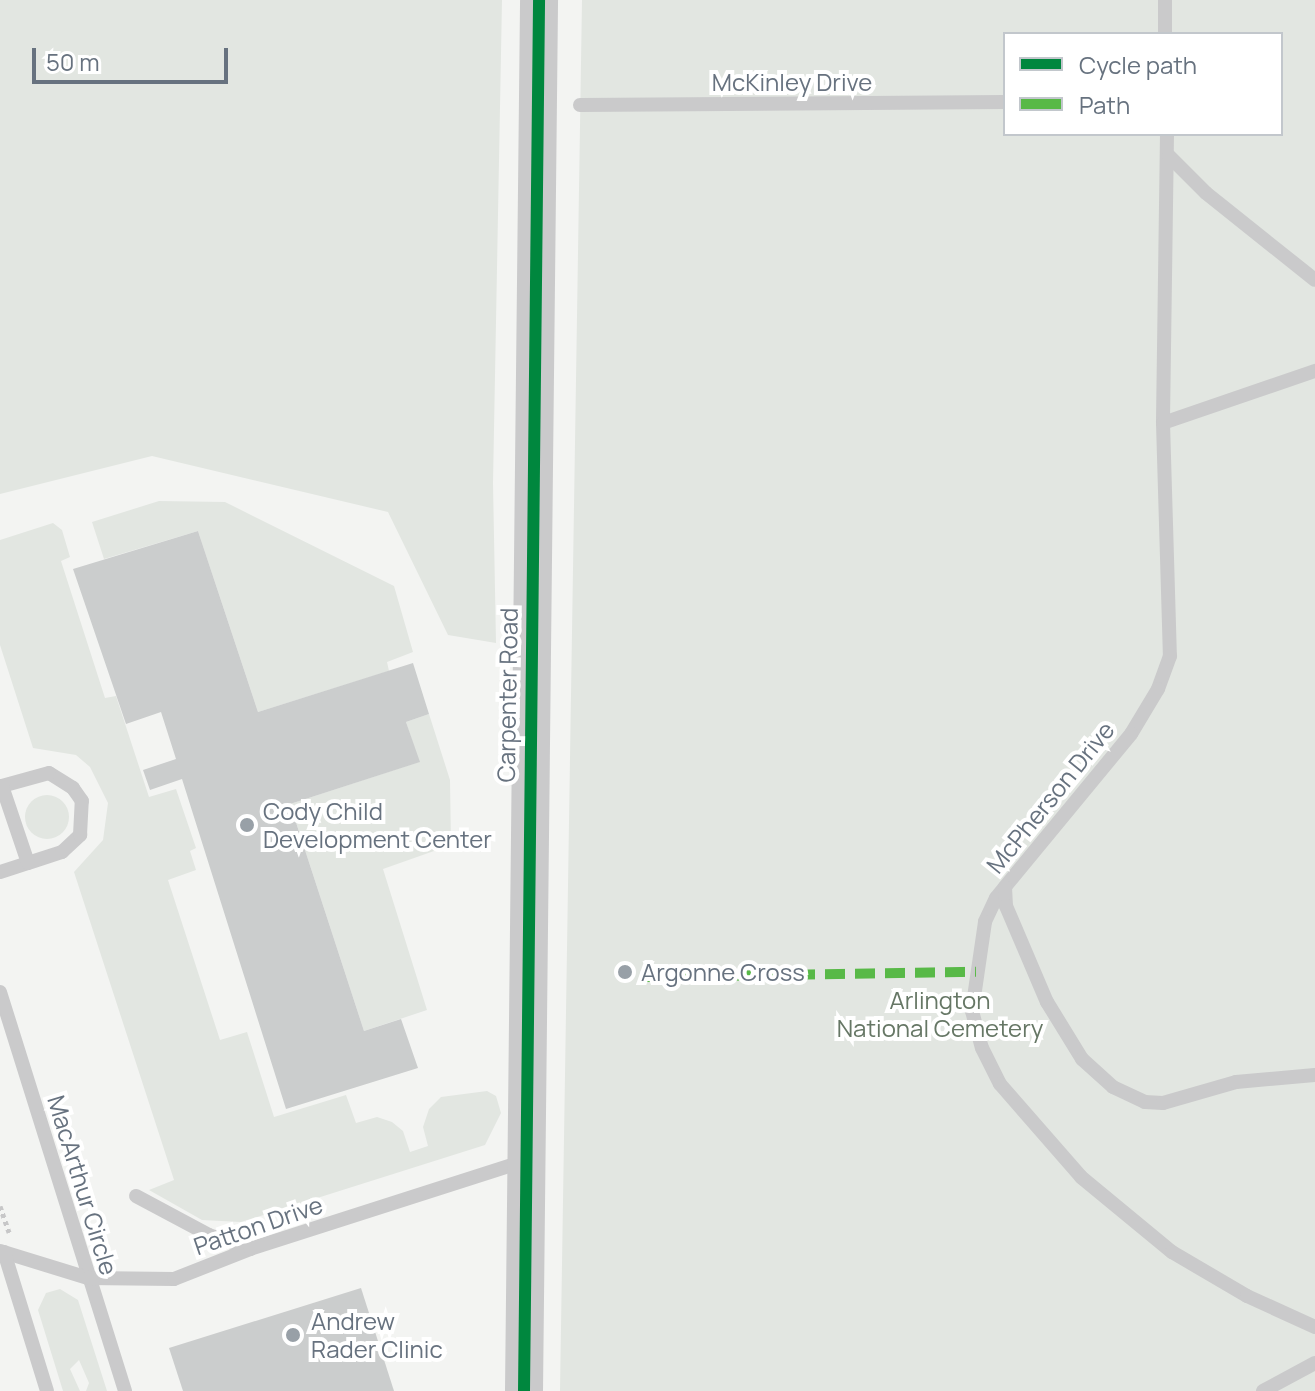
<!DOCTYPE html>
<style>
body{margin:0}
#map{position:relative;width:1315px;height:1391px;overflow:hidden;background:#f3f4f2;font-family:Manrope,sans-serif}
div>[style]{position:absolute}
.green>*{inset:0;background:#e2e6e1}
.round{border-radius:50%}
.building>*{inset:0;background:#cbcdcd}
.path>*{height:5px;margin-top:-2.5px;transform-origin:0;background:repeating-linear-gradient(90deg,#c7c7c8 0 4px,transparent 0 8px)}
.service>*{height:14px;margin:-7px;padding:0 7px;transform-origin:7px;border-radius:7px;background:#cacacb}
.tertiary>*{height:38px;margin:-19px;padding:0 19px;transform-origin:19px;border-radius:19px;background:#cacacb}
.quiet>*{height:10px;margin-top:-5px;transform-origin:0;background:repeating-linear-gradient(90deg,#58b947 0 20px,transparent 0 30px)}
.cycleway>*{height:12px;margin:-6px;padding:0 6px;transform-origin:6px;border-radius:6px;background:#00873e}
.dots>*{width:22px;height:22px;translate:-50% -50%;box-sizing:border-box;border:4px solid #fff;border-radius:50%}
span{translate:-50% -50%;white-space:nowrap;text-align:center;line-height:1.15;-webkit-text-stroke:8px #fff;paint-order:stroke}
.street-label{font-size:24px;color:#67727f}
.poi-label{font-size:24px;color:#67727f}
.left{translate:0 -50%;text-align:left}
.park-label{font-size:24px;color:#667765}
.legend{position:absolute;left:1003px;top:32px;width:280px;height:104px;box-sizing:border-box;background:#fff;border:2px solid #c2c7cc;margin:0;padding:10px 14px;list-style:none;font-size:24px;color:#67727f}
.legend li{display:flex;align-items:center;gap:16px;height:40px}
.legend b{width:40px;border:2px solid #c2c7cc}
.scale{position:absolute;left:32px;top:48px;width:196px;height:36px;box-sizing:border-box;border:4px solid #67727f;border-top:0;padding-left:10px;font-size:24px;line-height:28px;white-space:nowrap;color:#67727f;-webkit-text-stroke:6px #fff;paint-order:stroke}
</style>
<div id="map">
<div class="green">
<div style="clip-path:polygon(0 0,502px 0,493px 483px,496px 643px,448px 635px,388px 512px,152px 456px,0 494px)"></div>
<div style="clip-path:polygon(evenodd,582px 0,1315px 0,1315px 1391px,560px 1391px,582px 0,1005px 34px,1281px 34px,1281px 134px,1005px 134px,1005px 34px)"></div>
<div style="clip-path:polygon(159px 501px,225px 502px,394px 586px,413px 652px,387px 662px,389px 671px,258px 712px,198px 531px,104px 559px,92px 522px)"></div>
<div style="clip-path:polygon(53px 523px,62px 530px,70px 557px,61px 561px,105px 698px,116px 696px,149px 797px,176px 789px,196px 848px,190px 851px,196px 870px,168px 880px,220px 1040px,247px 1032px,274px 1117px,346px 1095px,356px 1123px,377px 1117px,392px 1122px,403px 1131px,410px 1152px,428px 1146px,423px 1127px,429px 1109px,441px 1097px,487px 1091px,496px 1096px,501px 1113px,485px 1145px,241px 1222px,202px 1220px,149px 1190px,174px 1180px,74px 872px,103px 840px,108px 803px,90px 767px,76px 755px,33px 748px,0 645px,0 540px)"></div>
<div style="clip-path:polygon(429px 714px,450px 780px,451px 845px,383px 869px,427px 1010px,364px 1031px,290px 804px,419px 762px,406px 722px)"></div>
<div class="round" style="left:25px;top:795px;width:44px;height:44px"></div>
<div style="clip-path:polygon(60px 1289px,78px 1300px,107px 1391px,86px 1391px,89px 1383px,79px 1360px,70px 1369px,80px 1391px,63px 1391px,38px 1310px,46px 1293px)"></div>
</div>
<div class="building">
<div style="clip-path:polygon(198px 531px,258px 712px,413px 663px,429px 714px,406px 722px,420px 762px,290px 804px,364px 1031px,401px 1019px,418px 1068px,286px 1109px,182px 779px,150px 790px,143px 770px,176px 759px,161px 712px,126px 724px,73px 569px)"></div>
<div style="clip-path:polygon(361px 1288px,394px 1391px,183px 1391px,169px 1348px)"></div>
</div>
<div class="path">
<div style="left:0;top:1206px;width:28px;rotate:71deg"></div>
</div>
<div class="service">
<div style="left:1165px;top:34px;width:34px;rotate:-90deg"></div>
<div style="left:580px;top:105px;width:425px;rotate:-0.4deg"></div>
<div style="left:1167px;top:134px;width:289px;rotate:90.8deg"></div>
<div style="left:1163px;top:423px;width:233px;rotate:88.3deg"></div>
<div style="left:1170px;top:656px;width:35px;rotate:110deg"></div>
<div style="left:1158px;top:689px;width:52px;rotate:121deg"></div>
<div style="left:1131px;top:734px;width:212px;rotate:129.5deg"></div>
<div style="left:996px;top:898px;width:26px;rotate:115deg"></div>
<div style="left:985px;top:922px;width:90px;rotate:98.3deg"></div>
<div style="left:972px;top:1011px;width:38px;rotate:75deg"></div>
<div style="left:982px;top:1048px;width:40px;rotate:63.4deg"></div>
<div style="left:1000px;top:1084px;width:123px;rotate:48.9deg"></div>
<div style="left:1081px;top:1177px;width:118px;rotate:39.5deg"></div>
<div style="left:1172px;top:1252px;width:87px;rotate:30.4deg"></div>
<div style="left:1247px;top:1296px;width:75px;rotate:24.5deg"></div>
<div style="left:1169px;top:156px;width:52px;rotate:45deg"></div>
<div style="left:1206px;top:193px;width:139px;rotate:38.6deg"></div>
<div style="left:1163px;top:423px;width:161px;rotate:-18.9deg"></div>
<div style="left:0;top:872px;width:29px;rotate:-18deg"></div>
<div style="left:28px;top:863px;width:36px;rotate:-18deg"></div>
<div style="left:62px;top:852px;width:25px;rotate:-43deg"></div>
<div style="left:80px;top:835px;width:34px;rotate:-87deg"></div>
<div style="left:82px;top:801px;width:16px;rotate:-125deg"></div>
<div style="left:73px;top:788px;width:28px;rotate:-148deg"></div>
<div style="left:49px;top:773px;width:49px;rotate:164.5deg"></div>
<div style="left:2px;top:786px;width:81px;rotate:71.3deg"></div>
<div style="left:1005px;top:887px;width:19px;rotate:87deg"></div>
<div style="left:1006px;top:906px;width:104px;rotate:66.9deg"></div>
<div style="left:1047px;top:1002px;width:67px;rotate:58.4deg"></div>
<div style="left:1082px;top:1059px;width:42px;rotate:42.1deg"></div>
<div style="left:1113px;top:1087px;width:35px;rotate:25deg"></div>
<div style="left:1145px;top:1102px;width:18px;rotate:3deg"></div>
<div style="left:1163px;top:1103px;width:76px;rotate:-16deg"></div>
<div style="left:1236px;top:1082px;width:79px;rotate:-5.1deg"></div>
<div style="left:0;top:992px;width:418px;rotate:72.6deg"></div>
<div style="left:136px;top:1196px;width:83px;rotate:28.1deg"></div>
<div style="left:209px;top:1235px;width:43px;rotate:18.9deg"></div>
<div style="left:0;top:1251px;width:92px;rotate:17.1deg"></div>
<div style="left:88px;top:1278px;width:86px;rotate:0.7deg"></div>
<div style="left:174px;top:1279px;width:82px;rotate:-21.5deg"></div>
<div style="left:250px;top:1249px;width:288px;rotate:-17.8deg"></div>
<div style="left:4px;top:1252px;width:145px;rotate:72.8deg"></div>
<div style="left:1263px;top:1391px;width:59px;rotate:-28.3deg"></div>
</div>
<div class="tertiary">
<div style="left:524px;top:1391px;width:1391px;rotate:-89.38deg"></div>
</div>
<div class="quiet">
<div style="left:645px;top:977px;width:331px;rotate:-0.9deg"></div>
</div>
<div class="cycleway">
<div style="left:524px;top:1391px;width:1391px;rotate:-89.38deg"></div>
</div>
<div class="dots">
<div style="left:247px;top:825px;background:#98a0a7"></div>
<div style="left:625px;top:972px;background:#98a0a7"></div>
<div style="left:293px;top:1335px;background:#98a0a7"></div>
</div>
<div class="street-label">
<span style="left:792px;top:82px">McKinley Drive</span>
<span style="left:507px;top:695px;rotate:-89deg">Carpenter Road</span>
<span style="left:1050px;top:797px;rotate:-51deg">McPherson Drive</span>
<span style="left:83px;top:1185px;rotate:73deg">MacArthur Circle</span>
<span style="left:258px;top:1225px;rotate:-19deg">Patton Drive</span>
</div>
<div class="poi-label">
<span class="left" style="left:263px;top:825px">Cody Child<br>Development Center</span>
<span class="left" style="left:641px;top:972px">Argonne Cross</span>
<span class="left" style="left:311px;top:1335px">Andrew<br>Rader Clinic</span>
</div>
<div class="park-label">
<span style="left:940px;top:1014px">Arlington<br>National Cemetery</span>
</div>
<ul class="legend">
<li><b style="height:10px;background:#00873e"></b>Cycle path</li>
<li><b style="height:10px;background:#58b947"></b>Path</li>
</ul>
<div class="scale">50 m</div>
</div>
